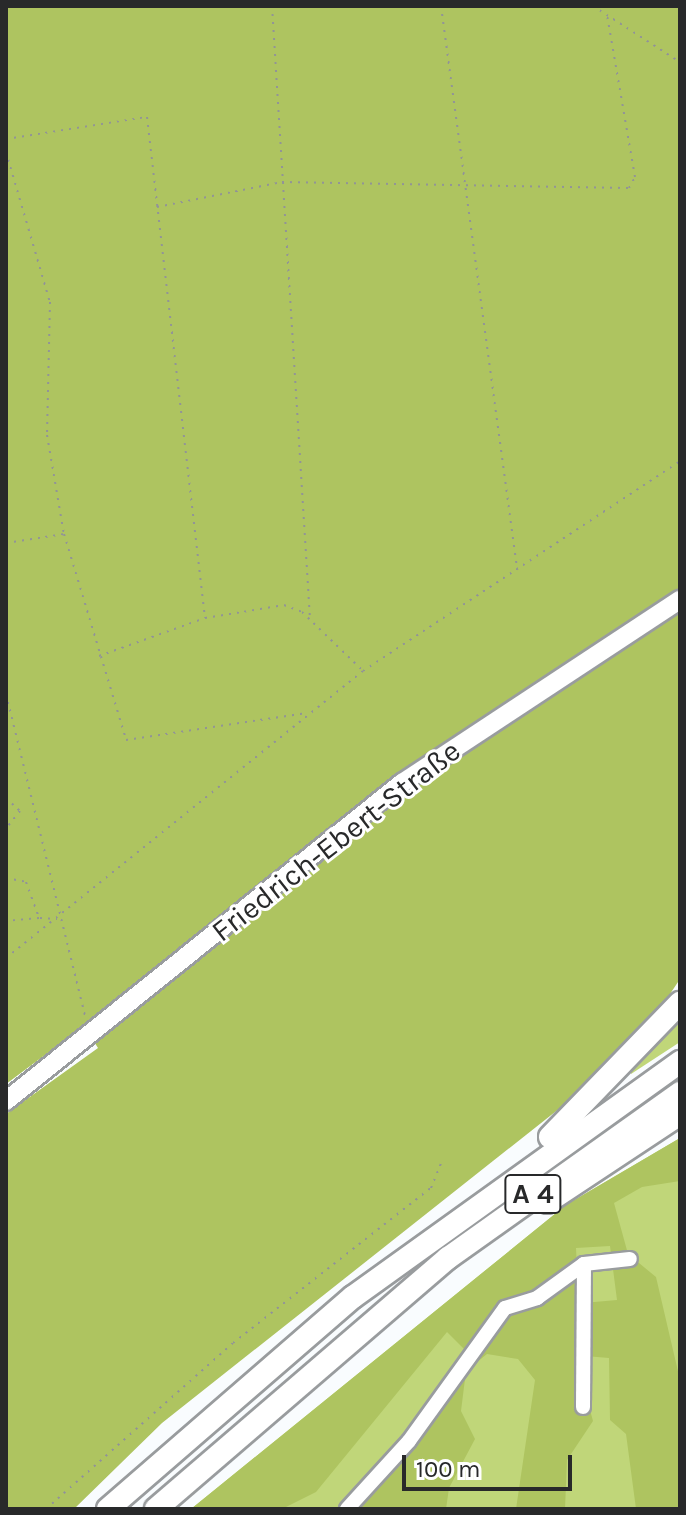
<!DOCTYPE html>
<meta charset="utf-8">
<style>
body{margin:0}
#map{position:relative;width:686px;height:1515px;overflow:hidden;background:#f9fcfe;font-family:Karla,sans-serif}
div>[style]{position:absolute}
.green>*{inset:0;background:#c0d679}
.forest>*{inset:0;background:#aec460}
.path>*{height:2px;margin-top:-1px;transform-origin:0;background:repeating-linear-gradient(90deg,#929496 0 2px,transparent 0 8px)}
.roads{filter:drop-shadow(2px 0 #999c9e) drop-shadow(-2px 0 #999c9e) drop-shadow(0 2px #999c9e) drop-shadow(0 -2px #999c9e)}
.minor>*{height:14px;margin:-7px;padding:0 7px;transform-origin:7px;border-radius:7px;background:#fff}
.major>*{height:18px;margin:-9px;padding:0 9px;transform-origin:9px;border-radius:9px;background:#fff}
.highway>*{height:22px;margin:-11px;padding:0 11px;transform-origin:11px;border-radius:11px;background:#fff}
span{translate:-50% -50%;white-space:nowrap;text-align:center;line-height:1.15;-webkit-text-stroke:6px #fff;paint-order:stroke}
.shield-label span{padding:2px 6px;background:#fff;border:2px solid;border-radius:6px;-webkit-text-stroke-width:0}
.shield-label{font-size:28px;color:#28292a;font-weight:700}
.street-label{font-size:30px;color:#28292a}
.frame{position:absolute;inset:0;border:8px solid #28292a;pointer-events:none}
.scale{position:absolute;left:402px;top:1455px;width:170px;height:36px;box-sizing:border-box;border:4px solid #28292a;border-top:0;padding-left:10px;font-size:24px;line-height:28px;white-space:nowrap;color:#28292a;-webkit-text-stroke:6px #fff;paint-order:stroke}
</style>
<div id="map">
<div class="green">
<div style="clip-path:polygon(680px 1013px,680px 1042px,631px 1074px,631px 1070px)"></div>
<div style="clip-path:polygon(680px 1138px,680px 1509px,191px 1509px,566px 1205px)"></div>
</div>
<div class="forest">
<div style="clip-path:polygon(6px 6px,680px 6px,680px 979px,652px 1021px,579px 1093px,162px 1423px,74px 1509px,6px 1509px,6px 1114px,98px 1048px,84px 1026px,6px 1084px)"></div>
<div style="clip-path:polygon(680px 1138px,680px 1181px,642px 1187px,614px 1203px,628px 1254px,656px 1277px,680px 1380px,680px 1509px,636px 1509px,626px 1434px,610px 1420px,609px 1358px,585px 1356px,583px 1303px,617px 1300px,610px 1246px,576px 1248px,583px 1384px,593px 1421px,567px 1460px,565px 1509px,516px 1509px,535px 1380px,518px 1359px,487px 1354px,466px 1371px,461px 1411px,475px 1439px,449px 1488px,446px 1509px,357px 1509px,465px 1350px,447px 1332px,316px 1492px,282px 1509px,191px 1509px,566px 1205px)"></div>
</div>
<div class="path">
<div style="left:272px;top:6px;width:614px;rotate:86.45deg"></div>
<div style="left:441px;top:6px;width:567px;rotate:82.3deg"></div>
<div style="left:593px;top:6px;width:103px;rotate:32.8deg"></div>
<div style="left:6px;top:139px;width:143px;rotate:-8.9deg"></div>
<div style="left:147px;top:117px;width:504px;rotate:83.4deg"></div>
<div style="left:6px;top:152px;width:156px;rotate:73.7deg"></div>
<div style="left:50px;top:302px;width:133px;rotate:91.3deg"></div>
<div style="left:47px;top:435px;width:100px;rotate:80.3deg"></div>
<div style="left:157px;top:207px;width:127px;rotate:-11.3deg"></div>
<div style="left:282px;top:182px;width:347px;rotate:1deg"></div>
<div style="left:629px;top:188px;width:13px;rotate:-61deg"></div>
<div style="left:635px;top:177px;width:164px;rotate:-99.8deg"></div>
<div style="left:6px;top:543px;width:59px;rotate:-8.8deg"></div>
<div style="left:64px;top:534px;width:215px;rotate:73.2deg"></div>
<div style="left:126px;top:740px;width:183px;rotate:-8.5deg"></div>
<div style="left:99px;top:656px;width:113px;rotate:-19.7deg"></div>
<div style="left:205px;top:618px;width:80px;rotate:-9.3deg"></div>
<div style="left:284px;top:605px;width:19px;rotate:21deg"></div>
<div style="left:302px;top:612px;width:85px;rotate:44deg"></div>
<div style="left:6px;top:694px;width:335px;rotate:76.2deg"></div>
<div style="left:6px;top:798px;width:19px;rotate:43deg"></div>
<div style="left:20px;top:811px;width:22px;rotate:129deg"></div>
<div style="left:6px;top:878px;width:20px;rotate:11deg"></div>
<div style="left:26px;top:882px;width:38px;rotate:70deg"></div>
<div style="left:39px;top:918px;width:33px;rotate:175deg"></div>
<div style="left:40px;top:918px;width:17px;rotate:3deg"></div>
<div style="left:6px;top:958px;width:458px;rotate:-38.8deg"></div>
<div style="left:363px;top:671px;width:380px;rotate:-33.5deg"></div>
<div style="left:46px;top:1509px;width:250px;rotate:-41.6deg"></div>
<div style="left:233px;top:1343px;width:251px;rotate:-38.1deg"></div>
<div style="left:431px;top:1188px;width:31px;rotate:-68deg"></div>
</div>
<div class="roads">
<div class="minor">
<div style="left:583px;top:1407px;width:143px;rotate:-89.6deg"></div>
<div style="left:347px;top:1509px;width:92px;rotate:-47.6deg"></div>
<div style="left:409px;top:1441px;width:164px;rotate:-54.2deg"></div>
<div style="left:505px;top:1308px;width:34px;rotate:-17deg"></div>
<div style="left:537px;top:1298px;width:58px;rotate:-35.9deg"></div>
<div style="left:584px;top:1264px;width:46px;rotate:-6.2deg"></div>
</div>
<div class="major">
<div style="left:6px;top:1101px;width:508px;rotate:-38.77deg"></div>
<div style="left:402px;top:783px;width:333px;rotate:-33.4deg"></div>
</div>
<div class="highway">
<div style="left:550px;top:1137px;width:187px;rotate:-45.9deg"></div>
<div style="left:547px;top:1202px;width:159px;rotate:-33.5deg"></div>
<div style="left:108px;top:1509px;width:324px;rotate:-40.9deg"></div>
<div style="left:353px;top:1297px;width:403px;rotate:-35.7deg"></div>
<div style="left:156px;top:1509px;width:385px;rotate:-40.7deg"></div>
<div style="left:448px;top:1258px;width:285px;rotate:-35.4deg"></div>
</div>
</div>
<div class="shield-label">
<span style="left:533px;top:1194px">A 4</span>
</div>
<div class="street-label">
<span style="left:336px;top:841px;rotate:-38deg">Friedrich-Ebert-Straße</span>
</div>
<div class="frame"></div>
<div class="scale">100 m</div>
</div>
